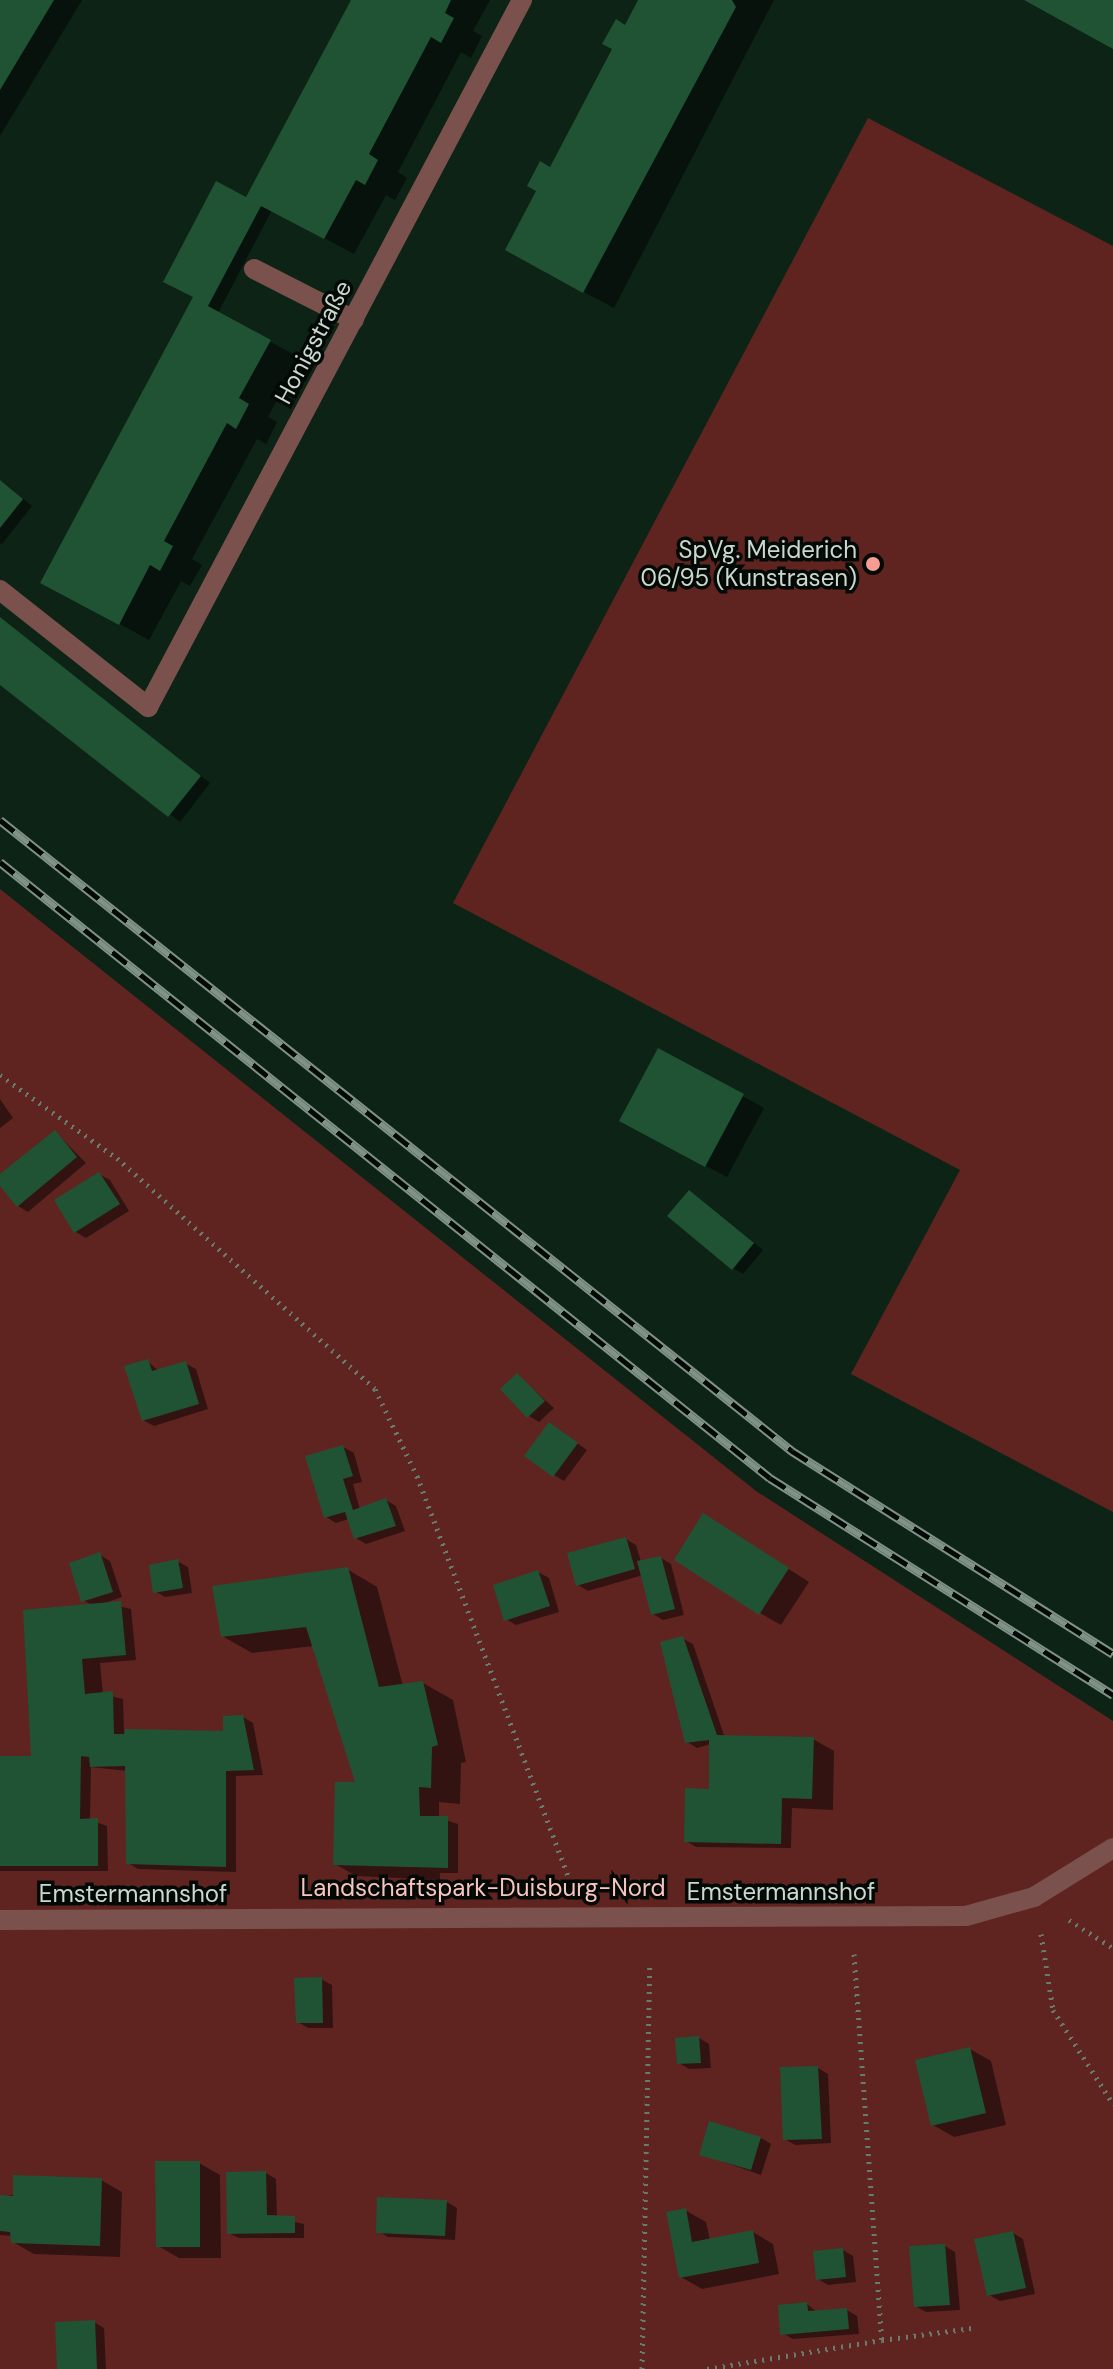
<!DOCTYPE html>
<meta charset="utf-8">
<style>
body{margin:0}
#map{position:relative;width:1113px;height:2369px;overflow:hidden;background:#0c2315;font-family:"DM Sans",sans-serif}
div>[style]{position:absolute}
.green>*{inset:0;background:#602420}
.shadow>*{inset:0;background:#0007}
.building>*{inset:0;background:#1f5334}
.path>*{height:5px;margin-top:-2.5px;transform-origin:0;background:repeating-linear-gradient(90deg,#697b6f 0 2px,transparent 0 8px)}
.lane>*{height:20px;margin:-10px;padding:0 10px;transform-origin:10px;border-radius:10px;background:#7a514c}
.street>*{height:20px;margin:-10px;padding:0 10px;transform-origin:10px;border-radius:10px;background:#7a514c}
.rail>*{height:9px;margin-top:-4.5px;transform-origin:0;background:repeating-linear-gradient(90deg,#030a05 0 18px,#809186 0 36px);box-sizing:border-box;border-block:2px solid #809186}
.dots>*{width:22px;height:22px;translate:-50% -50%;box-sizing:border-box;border:4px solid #030a05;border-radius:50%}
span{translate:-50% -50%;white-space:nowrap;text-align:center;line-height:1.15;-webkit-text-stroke:7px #030a05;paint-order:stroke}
.street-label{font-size:24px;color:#cbd8cf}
.poi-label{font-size:24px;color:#cbd8cf}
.right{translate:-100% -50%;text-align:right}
.park-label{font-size:24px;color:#fac4be}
</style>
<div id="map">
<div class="green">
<div style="clip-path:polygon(868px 118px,1113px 246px,1113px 1512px,851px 1374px,960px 1170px,453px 903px)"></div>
<div style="clip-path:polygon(0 889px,756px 1491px,1113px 1721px,1113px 2369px,0 2369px)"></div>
</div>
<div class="shadow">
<div style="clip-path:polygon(0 0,82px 0,0 136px)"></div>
<div style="clip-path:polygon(353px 0,490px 0,473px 31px,482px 36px,471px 58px,461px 52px,398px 172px,407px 178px,395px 200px,386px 195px,354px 254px,272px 210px,218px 313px,300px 358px,268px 417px,277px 422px,266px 444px,257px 439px,192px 559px,202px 565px,190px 586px,181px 581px,149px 640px,43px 582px,260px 207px)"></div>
<div style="clip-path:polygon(640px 0,774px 0,614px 308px,537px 267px,550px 170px)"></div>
<div style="clip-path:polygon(0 480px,32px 506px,2px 544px,0 543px)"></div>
<div style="clip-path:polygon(0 617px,210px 783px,180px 822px,0 681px)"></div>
<div style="clip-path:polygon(659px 1050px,764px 1108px,727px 1177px,642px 1132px)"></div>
<div style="clip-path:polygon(0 1099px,13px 1118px,0 1128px)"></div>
<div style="clip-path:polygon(55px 1132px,86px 1163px,28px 1212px,18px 1206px,0 1177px)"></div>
<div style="clip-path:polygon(99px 1174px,110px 1180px,129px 1211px,86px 1238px,76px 1232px)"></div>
<div style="clip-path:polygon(689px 1192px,763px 1250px,743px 1274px,733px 1268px)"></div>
<div style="clip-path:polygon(147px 1361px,159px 1371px,185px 1363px,196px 1369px,208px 1409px,154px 1426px,143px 1420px)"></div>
<div style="clip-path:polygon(518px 1376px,554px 1408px,539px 1422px,529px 1416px)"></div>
<div style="clip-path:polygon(550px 1424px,587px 1450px,564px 1481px,554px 1475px)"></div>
<div style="clip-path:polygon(343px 1447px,354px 1453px,362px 1482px,353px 1484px,360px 1510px,386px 1500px,396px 1506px,405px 1531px,366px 1544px,356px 1538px,349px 1519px,336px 1523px,326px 1517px)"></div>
<div style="clip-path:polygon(725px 1528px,809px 1582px,781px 1625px,760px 1613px)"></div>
<div style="clip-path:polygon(626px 1539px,636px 1545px,641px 1562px,661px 1558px,671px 1564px,684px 1615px,663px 1620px,653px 1614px,643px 1575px,588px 1591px,578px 1585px)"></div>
<div style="clip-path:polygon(100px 1555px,110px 1561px,122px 1597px,105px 1603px,131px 1609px,136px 1660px,100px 1663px,103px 1694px,123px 1699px,124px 1731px,225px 1733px,243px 1717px,253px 1723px,263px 1775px,236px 1776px,236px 1872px,138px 1869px,128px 1863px,127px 1771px,91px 1767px,90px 1820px,107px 1826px,108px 1871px,0 1871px,0 1758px,33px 1758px,92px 1605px,83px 1600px)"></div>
<div style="clip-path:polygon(177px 1561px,188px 1567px,192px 1593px,165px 1597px,155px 1591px)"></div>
<div style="clip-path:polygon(347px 1569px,377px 1587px,403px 1686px,423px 1683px,453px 1700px,466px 1762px,461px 1763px,460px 1804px,439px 1802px,439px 1818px,458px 1824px,458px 1873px,440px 1873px,440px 1880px,356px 1876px,335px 1864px,365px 1786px,314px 1646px,252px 1653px,222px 1636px)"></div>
<div style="clip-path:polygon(538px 1572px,549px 1578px,559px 1612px,516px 1625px,506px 1619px)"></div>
<div style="clip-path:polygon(682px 1638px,693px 1644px,725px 1738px,813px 1739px,834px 1751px,833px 1810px,792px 1808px,791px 1848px,696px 1847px,686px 1841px,711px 1792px,711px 1744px,697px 1748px,687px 1742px)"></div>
<div style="clip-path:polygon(321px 1979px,332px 1985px,333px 2028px,308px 2028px,298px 2022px)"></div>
<div style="clip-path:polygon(699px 2038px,709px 2044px,711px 2068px,689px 2069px,679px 2063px)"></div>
<div style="clip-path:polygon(970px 2049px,991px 2061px,1006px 2125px,954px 2137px,933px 2125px)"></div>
<div style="clip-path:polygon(818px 2068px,828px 2074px,831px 2143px,795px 2145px,785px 2139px)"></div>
<div style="clip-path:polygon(761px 2138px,771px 2144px,761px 2175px,701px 2154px)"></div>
<div style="clip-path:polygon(199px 2163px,220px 2175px,221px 2258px,179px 2258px,158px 2246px)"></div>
<div style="clip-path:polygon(266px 2173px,276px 2179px,277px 2218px,304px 2224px,304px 2238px,239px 2238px,228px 2233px)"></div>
<div style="clip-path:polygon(101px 2180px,122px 2192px,120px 2257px,34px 2254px,13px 2242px,13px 2236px,0 2235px,0 2197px)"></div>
<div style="clip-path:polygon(447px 2202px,457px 2208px,455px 2240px,388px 2237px,378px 2231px)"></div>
<div style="clip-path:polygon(685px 2210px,706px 2222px,710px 2240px,753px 2232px,773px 2244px,779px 2274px,702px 2289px,681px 2277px)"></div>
<div style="clip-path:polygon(1013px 2233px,1023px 2239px,1035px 2294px,1000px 2301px,989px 2295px)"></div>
<div style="clip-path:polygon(945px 2246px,955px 2252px,960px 2310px,926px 2312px,915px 2306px)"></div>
<div style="clip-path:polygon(843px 2250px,853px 2256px,856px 2282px,828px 2285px,818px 2279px)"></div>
<div style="clip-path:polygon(807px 2304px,817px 2312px,847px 2310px,857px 2316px,859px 2334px,793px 2339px,782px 2333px)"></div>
<div style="clip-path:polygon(94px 2322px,104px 2328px,106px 2369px,59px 2369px)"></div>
</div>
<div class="building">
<div style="clip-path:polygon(0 0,54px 0,0 90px)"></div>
<div style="clip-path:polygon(351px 0,451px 0,445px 13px,454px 18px,441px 43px,431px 37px,369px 154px,378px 160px,365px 185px,356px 180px,324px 239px,261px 206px,208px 306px,271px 340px,239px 398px,249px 404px,236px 429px,227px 423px,164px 541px,173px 546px,160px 571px,150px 565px,119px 625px,40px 583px,193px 297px,163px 282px,216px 181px,246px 197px)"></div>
<div style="clip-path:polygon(638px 0,732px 0,736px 7px,583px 293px,505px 250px,536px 191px,527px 186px,540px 161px,550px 167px,612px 49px,602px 44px,616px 19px,625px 25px)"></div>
<div style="clip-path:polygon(1024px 0,1113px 0,1113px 49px)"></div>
<div style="clip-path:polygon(0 480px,23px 499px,0 528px)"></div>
<div style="clip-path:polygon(0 617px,201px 776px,168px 817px,0 685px)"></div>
<div style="clip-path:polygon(658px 1048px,744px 1094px,705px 1167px,619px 1121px)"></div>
<div style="clip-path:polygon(55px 1130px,77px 1157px,17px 1207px,0 1186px,0 1174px)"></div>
<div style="clip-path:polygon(99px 1172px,120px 1204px,74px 1233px,54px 1200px)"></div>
<div style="clip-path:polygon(689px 1190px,754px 1243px,732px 1270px,667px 1216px)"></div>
<div style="clip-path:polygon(148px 1359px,152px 1371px,186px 1361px,199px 1404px,142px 1421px,124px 1366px)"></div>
<div style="clip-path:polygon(517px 1373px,545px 1401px,527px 1418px,500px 1389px)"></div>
<div style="clip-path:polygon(549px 1422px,578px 1443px,553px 1477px,524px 1456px)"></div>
<div style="clip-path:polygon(343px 1445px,353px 1476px,343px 1479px,353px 1510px,386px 1498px,396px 1526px,354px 1539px,345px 1512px,324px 1518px,305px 1456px)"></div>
<div style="clip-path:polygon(703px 1513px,789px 1568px,759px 1615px,674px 1560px)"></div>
<div style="clip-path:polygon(626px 1537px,635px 1569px,576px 1586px,567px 1553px)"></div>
<div style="clip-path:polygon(100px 1552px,113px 1592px,81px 1602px,69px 1563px)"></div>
<div style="clip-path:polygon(661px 1556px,675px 1609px,651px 1615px,637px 1561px)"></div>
<div style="clip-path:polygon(178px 1559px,183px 1588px,153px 1593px,149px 1565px)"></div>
<div style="clip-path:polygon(348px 1567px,379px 1687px,423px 1681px,438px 1745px,432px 1747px,431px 1788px,419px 1787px,420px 1816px,448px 1816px,448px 1868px,333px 1865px,335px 1782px,355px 1782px,306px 1627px,221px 1637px,212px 1586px)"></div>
<div style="clip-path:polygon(538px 1570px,550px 1606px,504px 1621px,493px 1585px)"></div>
<div style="clip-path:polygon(121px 1601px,126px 1655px,82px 1659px,85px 1694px,113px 1691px,114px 1734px,124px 1734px,125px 1729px,223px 1731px,223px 1716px,243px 1715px,254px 1770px,226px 1771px,226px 1867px,126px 1864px,125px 1766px,90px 1767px,89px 1757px,81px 1756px,80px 1819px,98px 1818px,98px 1866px,0 1866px,0 1756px,31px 1756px,23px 1610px)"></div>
<div style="clip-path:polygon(683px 1636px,717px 1735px,814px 1737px,812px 1799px,782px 1798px,781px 1844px,684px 1842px,685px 1788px,709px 1789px,709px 1740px,685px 1743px,670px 1683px,660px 1642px)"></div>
<div style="clip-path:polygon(322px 1977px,323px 2023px,296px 2023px,294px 1978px)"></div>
<div style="clip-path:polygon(699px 2036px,701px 2063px,677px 2064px,675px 2038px)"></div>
<div style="clip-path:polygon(970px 2047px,986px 2113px,931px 2126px,915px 2060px)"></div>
<div style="clip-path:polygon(818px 2066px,822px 2139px,783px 2140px,780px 2067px)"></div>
<div style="clip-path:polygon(709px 2121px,761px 2137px,751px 2170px,699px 2155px)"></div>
<div style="clip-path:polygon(155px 2161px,200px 2161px,200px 2247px,156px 2247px)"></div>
<div style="clip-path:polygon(266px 2171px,267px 2215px,295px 2216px,295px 2233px,227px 2234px,226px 2172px)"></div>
<div style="clip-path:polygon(13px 2175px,102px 2178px,100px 2246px,11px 2243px,10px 2232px,0 2231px,0 2195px,13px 2196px)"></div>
<div style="clip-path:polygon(377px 2197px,447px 2200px,445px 2236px,376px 2233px)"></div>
<div style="clip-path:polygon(686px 2208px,692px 2242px,753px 2230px,759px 2263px,679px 2278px,666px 2212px)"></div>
<div style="clip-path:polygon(1013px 2231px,1026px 2288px,987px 2296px,974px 2239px)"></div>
<div style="clip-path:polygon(945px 2244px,950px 2305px,914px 2307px,909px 2246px)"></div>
<div style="clip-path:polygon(843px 2248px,846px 2277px,816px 2280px,813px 2251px)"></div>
<div style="clip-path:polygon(807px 2302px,808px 2311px,847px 2308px,849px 2329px,780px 2335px,778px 2305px)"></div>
<div style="clip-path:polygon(95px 2320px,97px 2369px,57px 2369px,55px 2322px)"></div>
</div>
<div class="path">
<div style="left:0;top:1075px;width:143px;rotate:35.4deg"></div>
<div style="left:117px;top:1158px;width:346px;rotate:41.8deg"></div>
<div style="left:375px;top:1389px;width:97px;rotate:64.2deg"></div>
<div style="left:417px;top:1476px;width:432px;rotate:69.3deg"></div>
<div style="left:1069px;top:1920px;width:52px;rotate:32.5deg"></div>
<div style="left:1041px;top:1934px;width:77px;rotate:81deg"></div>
<div style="left:1053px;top:2010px;width:112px;rotate:57.4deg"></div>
<div style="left:854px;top:1954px;width:387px;rotate:85.9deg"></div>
<div style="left:882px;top:2340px;width:91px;rotate:-7.6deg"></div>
<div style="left:642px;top:2369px;width:406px;rotate:-88.9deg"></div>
<div style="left:707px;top:2369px;width:177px;rotate:-9.4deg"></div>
</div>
<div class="lane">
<div style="left:254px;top:269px;width:112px;rotate:27deg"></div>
<div style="left:0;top:590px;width:189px;rotate:38.3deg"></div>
</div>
<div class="street">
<div style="left:148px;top:707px;width:800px;rotate:-62.12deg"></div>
<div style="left:0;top:1920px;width:966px;rotate:-0.24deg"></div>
<div style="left:966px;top:1916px;width:71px;rotate:-15.6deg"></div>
<div style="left:1034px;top:1897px;width:93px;rotate:-31.8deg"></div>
</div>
<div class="rail">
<div style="left:0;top:820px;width:1013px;rotate:38.54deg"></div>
<div style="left:792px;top:1451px;width:380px;rotate:32.3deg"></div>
<div style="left:0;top:862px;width:986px;rotate:38.66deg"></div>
<div style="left:770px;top:1478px;width:406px;rotate:32.3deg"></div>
</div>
<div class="dots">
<div style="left:873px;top:564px;background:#f59c93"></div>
</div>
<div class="street-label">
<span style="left:313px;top:342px;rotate:-62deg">Honigstraße</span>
<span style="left:781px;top:1892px">Emstermannshof</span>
<span style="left:133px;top:1894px">Emstermannshof</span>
</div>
<div class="poi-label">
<span class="right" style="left:857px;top:564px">SpVg. Meiderich<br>06/95 (Kunstrasen)</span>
</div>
<div class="park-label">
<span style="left:483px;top:1888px">Landschaftspark-Duisburg-Nord</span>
</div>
</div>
